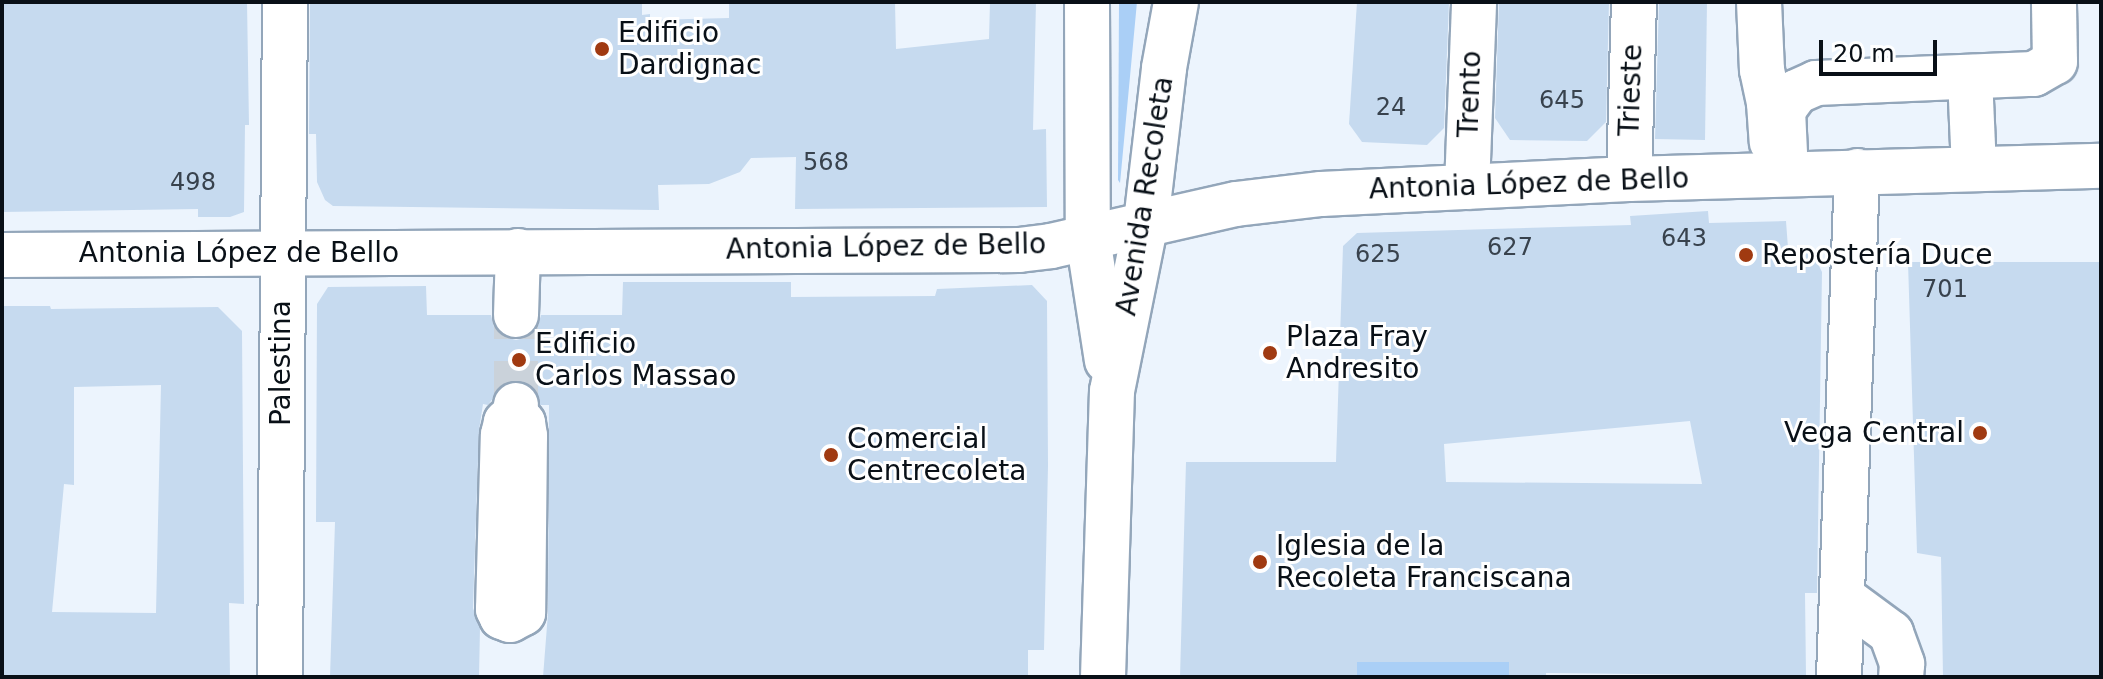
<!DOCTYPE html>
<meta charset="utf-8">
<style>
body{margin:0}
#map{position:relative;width:2103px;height:679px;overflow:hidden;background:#ecf4fd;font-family:"DejaVu Sans",sans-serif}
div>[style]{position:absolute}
.green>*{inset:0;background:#aacff6}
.building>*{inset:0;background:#c6daef}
.minor-tunnel>*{height:44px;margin-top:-22px;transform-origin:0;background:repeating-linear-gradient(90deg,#cad2da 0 44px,transparent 0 66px)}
.roads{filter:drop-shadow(2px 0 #93a6ba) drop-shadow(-2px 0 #93a6ba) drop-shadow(0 2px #93a6ba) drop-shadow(0 -2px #93a6ba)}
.minor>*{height:44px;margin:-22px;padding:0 22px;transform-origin:22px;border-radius:22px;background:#fff}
.major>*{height:44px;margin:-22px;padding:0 22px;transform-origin:22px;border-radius:22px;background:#fff}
.dots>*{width:22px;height:22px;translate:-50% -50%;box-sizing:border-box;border:4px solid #fff;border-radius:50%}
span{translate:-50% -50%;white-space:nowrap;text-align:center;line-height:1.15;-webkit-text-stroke:6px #fff;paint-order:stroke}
.number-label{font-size:24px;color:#38424d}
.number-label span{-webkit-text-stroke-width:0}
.poi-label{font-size:28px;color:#091017}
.left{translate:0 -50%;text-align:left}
.right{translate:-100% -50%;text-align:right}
.street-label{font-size:28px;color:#091017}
.frame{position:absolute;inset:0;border:4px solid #091017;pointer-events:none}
.scale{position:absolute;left:1819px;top:40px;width:118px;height:36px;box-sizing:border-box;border:4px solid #091017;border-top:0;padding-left:10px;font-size:24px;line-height:28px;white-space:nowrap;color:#091017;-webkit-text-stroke:6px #fff;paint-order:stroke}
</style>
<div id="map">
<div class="green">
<div style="clip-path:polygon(1119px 2px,1137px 2px,1120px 183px,1118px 180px)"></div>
<div style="clip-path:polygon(1357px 662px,1509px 662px,1509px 677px,1357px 677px)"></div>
</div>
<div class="building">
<div style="clip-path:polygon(2px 2px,247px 2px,249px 125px,245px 125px,244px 212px,230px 217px,198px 217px,198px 209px,2px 212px)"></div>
<div style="clip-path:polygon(310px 2px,642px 2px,642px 15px,650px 14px,650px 20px,729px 18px,729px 2px,895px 2px,896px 49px,989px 39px,990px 2px,1036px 2px,1033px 130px,1046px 129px,1047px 207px,795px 209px,796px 157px,751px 158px,740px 172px,709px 184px,658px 185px,659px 210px,333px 206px,325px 200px,317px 182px,316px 134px,309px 134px)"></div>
<div style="clip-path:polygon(1357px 2px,1449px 2px,1444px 128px,1427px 145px,1362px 142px,1349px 124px)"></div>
<div style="clip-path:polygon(1499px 2px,1609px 2px,1606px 122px,1587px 141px,1510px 140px,1495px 118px)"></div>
<div style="clip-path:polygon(1659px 2px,1707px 2px,1705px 140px,1655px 139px)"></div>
<div style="clip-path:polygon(evenodd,1708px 211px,1709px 223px,1786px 221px,1788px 248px,1807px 251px,1814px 256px,1822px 272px,1817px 593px,1805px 593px,1806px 676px,1546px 673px,1546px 677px,1509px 677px,1509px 662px,1357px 662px,1357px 677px,1180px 677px,1186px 462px,1336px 462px,1343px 246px,1357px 233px,1631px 225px,1630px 216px,1708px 211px,1690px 421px,1702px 484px,1446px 482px,1444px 444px,1690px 421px)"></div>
<div style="clip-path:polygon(1908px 262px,2101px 262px,2101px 677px,1943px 677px,1941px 557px,1917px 553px)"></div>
<div style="clip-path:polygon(623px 282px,791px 282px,791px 297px,935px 296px,937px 289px,1032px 285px,1047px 301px,1048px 466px,1044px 650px,1028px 650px,1028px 677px,543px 677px,548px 613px,549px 405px,540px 405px,531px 385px,518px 380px,505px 382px,488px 405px,483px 404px,479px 430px,473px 608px,480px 628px,479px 677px,330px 677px,335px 522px,316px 522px,317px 304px,328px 287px,426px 286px,427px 315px,491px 315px,494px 327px,502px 336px,516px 340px,528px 337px,537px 329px,541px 315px,622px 315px)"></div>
<div style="clip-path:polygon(evenodd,2px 306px,50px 306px,51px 309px,218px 307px,242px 331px,244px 604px,229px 603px,230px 677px,2px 677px,2px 306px,161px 385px,156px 613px,52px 612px,64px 484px,74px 485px,74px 387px,161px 385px)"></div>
</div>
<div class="minor-tunnel">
<div style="left:516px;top:405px;width:90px;rotate:-90deg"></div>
</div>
<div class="roads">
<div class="minor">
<div style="left:1759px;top:2px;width:68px;rotate:87.5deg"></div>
<div style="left:1762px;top:70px;width:34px;rotate:78deg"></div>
<div style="left:1769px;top:103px;width:39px;rotate:86deg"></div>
<div style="left:1970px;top:77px;width:91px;rotate:87.5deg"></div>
<div style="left:1786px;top:174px;width:64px;rotate:-92.7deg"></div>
<div style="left:1783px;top:110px;width:22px;rotate:-54deg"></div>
<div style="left:1796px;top:92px;width:22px;rotate:-24deg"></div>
<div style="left:1816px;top:83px;width:218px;rotate:-2.4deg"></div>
<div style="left:2034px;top:74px;width:24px;rotate:-30deg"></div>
<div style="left:2055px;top:62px;width:60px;rotate:-91deg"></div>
<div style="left:1629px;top:179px;width:177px;rotate:-88.4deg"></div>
<div style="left:1467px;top:187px;width:185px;rotate:-87.8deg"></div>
<div style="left:2px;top:255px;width:1017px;rotate:-0.28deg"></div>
<div style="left:1019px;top:250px;width:32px;rotate:-7deg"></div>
<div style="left:1051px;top:246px;width:190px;rotate:-12.8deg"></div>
<div style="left:1236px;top:204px;width:86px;rotate:-6.7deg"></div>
<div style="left:1321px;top:194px;width:308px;rotate:-2.8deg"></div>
<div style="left:1629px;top:179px;width:472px;rotate:-1.6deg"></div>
<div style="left:516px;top:315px;width:64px;rotate:-88.2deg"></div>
<div style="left:515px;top:414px;width:12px;rotate:48deg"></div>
<div style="left:523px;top:423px;width:13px;rotate:81deg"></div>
<div style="left:525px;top:436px;width:177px;rotate:90.6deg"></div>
<div style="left:523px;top:613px;width:15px;rotate:152deg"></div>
<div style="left:510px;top:620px;width:9px;rotate:-159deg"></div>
<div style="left:502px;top:617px;width:9px;rotate:-117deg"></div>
<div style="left:498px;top:609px;width:174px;rotate:-88.4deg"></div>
<div style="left:503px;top:435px;width:13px;rotate:-77deg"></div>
<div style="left:506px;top:422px;width:12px;rotate:-42deg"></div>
<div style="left:515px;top:414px;width:9px;rotate:-84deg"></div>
<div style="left:1842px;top:597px;width:61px;rotate:36.3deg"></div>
<div style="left:1891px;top:633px;width:33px;rotate:70deg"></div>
<div style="left:1902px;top:664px;width:13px;rotate:94deg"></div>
<div style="left:280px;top:677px;width:675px;rotate:-89.58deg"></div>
<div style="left:1839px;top:677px;width:506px;rotate:-87.96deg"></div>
</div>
<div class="major">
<div style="left:1087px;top:2px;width:236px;rotate:89.8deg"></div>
<div style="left:1088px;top:238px;width:124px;rotate:81.2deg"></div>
<div style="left:1103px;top:677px;width:286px;rotate:-88.2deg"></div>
<div style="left:1112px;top:391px;width:172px;rotate:-78.6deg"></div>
<div style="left:1146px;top:222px;width:155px;rotate:-83.3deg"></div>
<div style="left:1164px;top:68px;width:67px;rotate:-79.7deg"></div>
</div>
</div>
<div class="dots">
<div style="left:602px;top:49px;background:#a03a11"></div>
<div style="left:1746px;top:255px;background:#a03a11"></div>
<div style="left:1270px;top:353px;background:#a03a11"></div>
<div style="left:519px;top:360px;background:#a03a11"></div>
<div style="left:1980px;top:433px;background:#a03a11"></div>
<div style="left:831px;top:455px;background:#a03a11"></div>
<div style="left:1260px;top:562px;background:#a03a11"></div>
</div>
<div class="number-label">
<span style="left:1562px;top:101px">645</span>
<span style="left:1391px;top:108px">24</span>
<span style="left:826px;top:163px">568</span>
<span style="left:193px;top:183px">498</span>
<span style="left:1684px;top:239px">643</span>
<span style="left:1510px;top:248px">627</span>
<span style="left:1378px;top:255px">625</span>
<span style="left:1945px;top:290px">701</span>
</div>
<div class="poi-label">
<span class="left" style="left:618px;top:49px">Edificio<br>Dardignac</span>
<span class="left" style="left:1762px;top:255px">Repostería Duce</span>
<span class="left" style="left:1286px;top:353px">Plaza Fray<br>Andresito</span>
<span class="left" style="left:535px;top:360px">Edificio<br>Carlos Massao</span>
<span class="right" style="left:1964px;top:433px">Vega Central</span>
<span class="left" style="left:847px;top:455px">Comercial<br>Centrecoleta</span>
<span class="left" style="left:1276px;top:562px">Iglesia de la<br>Recoleta Franciscana</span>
</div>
<div class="street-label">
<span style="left:1631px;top:90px;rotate:-88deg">Trieste</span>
<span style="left:1470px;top:94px;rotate:-88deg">Trento</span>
<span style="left:1529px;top:184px;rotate:-2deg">Antonia López de Bello</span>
<span style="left:1145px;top:196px;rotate:-81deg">Avenida Recoleta</span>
<span style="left:886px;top:247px;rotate:-1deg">Antonia López de Bello</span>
<span style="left:239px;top:253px">Antonia López de Bello</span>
<span style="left:281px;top:363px;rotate:-90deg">Palestina</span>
</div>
<div class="frame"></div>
<div class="scale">20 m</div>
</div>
